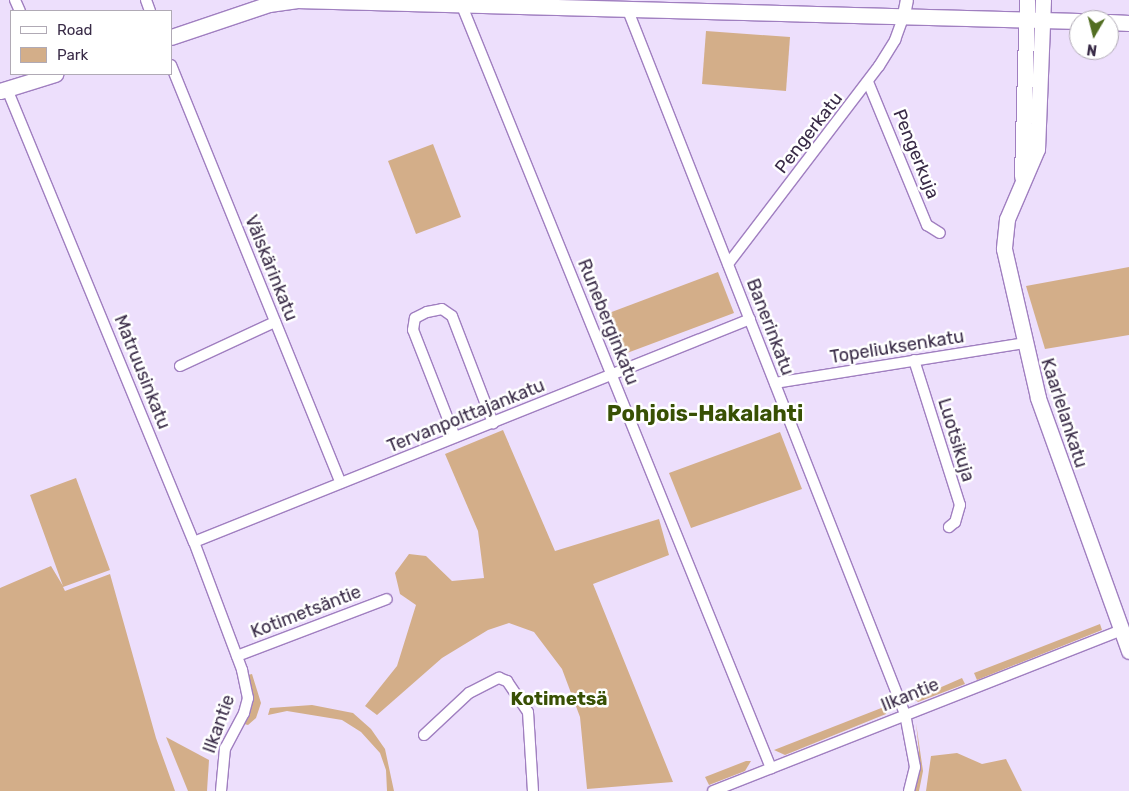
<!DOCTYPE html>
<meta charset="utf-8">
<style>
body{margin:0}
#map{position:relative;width:1129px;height:791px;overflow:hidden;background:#eddffc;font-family:Rubik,sans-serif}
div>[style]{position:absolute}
.green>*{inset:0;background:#d3ae89}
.roads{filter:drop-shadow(1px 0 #a07fc0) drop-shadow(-1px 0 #a07fc0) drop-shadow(0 1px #a07fc0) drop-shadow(0 -1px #a07fc0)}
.minor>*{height:10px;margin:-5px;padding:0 5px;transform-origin:5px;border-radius:5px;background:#fff}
.tertiary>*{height:12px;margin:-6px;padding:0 6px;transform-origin:6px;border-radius:6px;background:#fff}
.secondary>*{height:15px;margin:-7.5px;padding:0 7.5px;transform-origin:7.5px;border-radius:7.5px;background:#fff}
span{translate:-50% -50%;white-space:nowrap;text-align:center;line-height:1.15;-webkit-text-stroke:5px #fff;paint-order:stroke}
.street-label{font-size:18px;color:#392b47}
.neighbourhood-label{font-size:19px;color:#385004;font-weight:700}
.district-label{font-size:22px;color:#385004;font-weight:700}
.legend{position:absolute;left:10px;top:10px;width:162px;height:65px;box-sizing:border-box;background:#fff;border:1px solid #b0aab5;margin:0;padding:6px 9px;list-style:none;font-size:15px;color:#392b47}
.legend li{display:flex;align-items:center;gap:10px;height:25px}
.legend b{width:25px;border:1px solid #b0aab5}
.north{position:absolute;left:1069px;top:10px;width:50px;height:50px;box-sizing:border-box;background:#fff;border:1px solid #b0aab5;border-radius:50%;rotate:188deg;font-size:14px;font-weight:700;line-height:20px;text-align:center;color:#392b47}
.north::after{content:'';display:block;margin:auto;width:18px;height:22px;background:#526e22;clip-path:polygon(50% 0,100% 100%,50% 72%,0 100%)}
</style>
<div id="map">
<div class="green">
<div style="clip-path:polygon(706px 31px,790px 37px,786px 91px,702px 84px)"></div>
<div style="clip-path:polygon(433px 144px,461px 217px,416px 234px,388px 161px)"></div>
<div style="clip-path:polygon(1129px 267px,1129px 335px,1045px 349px,1026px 286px)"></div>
<div style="clip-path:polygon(718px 272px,734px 313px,619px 356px,601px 316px)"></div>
<div style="clip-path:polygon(503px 430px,555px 551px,659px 519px,669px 555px,593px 584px,673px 782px,587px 789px,580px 717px,562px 669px,534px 632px,509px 623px,488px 630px,442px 658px,377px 715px,365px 706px,397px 666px,416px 605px,400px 594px,395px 573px,409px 554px,426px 556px,452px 581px,484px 578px,478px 531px,445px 454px)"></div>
<div style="clip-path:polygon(780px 432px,802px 489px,691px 528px,669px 473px)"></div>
<div style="clip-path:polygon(76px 478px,110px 570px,63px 587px,65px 591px,110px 574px,156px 738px,175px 791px,0 791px,0 588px,51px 566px,63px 586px,30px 495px)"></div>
<div style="clip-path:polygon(1100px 624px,1102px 630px,977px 680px,974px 673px)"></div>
<div style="clip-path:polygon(252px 674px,261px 703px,256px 718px,248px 725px,244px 724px,253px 702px,248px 675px)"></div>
<div style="clip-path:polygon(962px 678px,965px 684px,918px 702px,914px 699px)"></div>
<div style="clip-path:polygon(312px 705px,353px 713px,371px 729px,385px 749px,394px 791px,387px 791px,386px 770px,380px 753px,361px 732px,342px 720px,287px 711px,268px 715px,270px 708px)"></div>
<div style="clip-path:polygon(889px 705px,886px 714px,785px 755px,774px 750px)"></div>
<div style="clip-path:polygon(916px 723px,923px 771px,919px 791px,914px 791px,919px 752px)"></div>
<div style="clip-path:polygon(166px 737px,209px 760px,207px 791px,188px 791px)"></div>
<div style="clip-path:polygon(957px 753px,982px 764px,1006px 759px,1022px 791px,926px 791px,931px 756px)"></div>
<div style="clip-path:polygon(746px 761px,751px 761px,745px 771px,709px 785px,705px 777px)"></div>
</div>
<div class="roads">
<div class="minor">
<div style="left:15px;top:0;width:12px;rotate:66deg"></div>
<div style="left:146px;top:0;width:12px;rotate:70deg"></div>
<div style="left:460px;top:1px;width:828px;rotate:67.93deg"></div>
<div style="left:627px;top:8px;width:759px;rotate:68.51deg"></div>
<div style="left:905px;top:714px;width:54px;rotate:79.3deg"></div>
<div style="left:915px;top:767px;width:25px;rotate:104deg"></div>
<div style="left:171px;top:65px;width:451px;rotate:67.9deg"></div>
<div style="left:868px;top:82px;width:155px;rotate:67.6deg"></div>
<div style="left:927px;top:225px;width:15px;rotate:32deg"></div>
<div style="left:7px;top:89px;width:490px;rotate:67.6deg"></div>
<div style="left:194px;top:542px;width:137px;rotate:69.4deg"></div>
<div style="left:242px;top:670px;width:29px;rotate:78deg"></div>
<div style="left:248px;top:698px;width:16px;rotate:105deg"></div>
<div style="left:244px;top:713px;width:40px;rotate:118deg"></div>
<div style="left:225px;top:748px;width:43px;rotate:95.3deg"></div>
<div style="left:728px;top:264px;width:249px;rotate:-52.7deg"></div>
<div style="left:879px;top:66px;width:31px;rotate:-58deg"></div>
<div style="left:895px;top:40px;width:27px;rotate:-70deg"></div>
<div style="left:914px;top:360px;width:152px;rotate:72.4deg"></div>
<div style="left:960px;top:505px;width:18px;rotate:106deg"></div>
<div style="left:955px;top:522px;width:8px;rotate:140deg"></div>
<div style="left:180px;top:366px;width:105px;rotate:-24.9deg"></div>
<div style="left:775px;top:383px;width:252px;rotate:-9.1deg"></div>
<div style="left:455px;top:437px;width:115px;rotate:-111.4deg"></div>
<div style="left:413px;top:330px;width:12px;rotate:-81deg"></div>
<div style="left:415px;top:318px;width:13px;rotate:-27deg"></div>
<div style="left:427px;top:312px;width:15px;rotate:-11deg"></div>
<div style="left:442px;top:309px;width:12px;rotate:35deg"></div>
<div style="left:452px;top:316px;width:115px;rotate:69deg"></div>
<div style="left:194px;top:542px;width:599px;rotate:-21.85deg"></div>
<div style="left:237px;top:656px;width:160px;rotate:-20.8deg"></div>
<div style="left:424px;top:735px;width:62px;rotate:-43deg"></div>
<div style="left:469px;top:693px;width:34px;rotate:-27deg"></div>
<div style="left:499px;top:678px;width:9px;rotate:21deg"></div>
<div style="left:507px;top:681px;width:37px;rotate:56deg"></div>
<div style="left:528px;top:712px;width:79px;rotate:86.4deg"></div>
<div style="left:713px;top:791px;width:437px;rotate:-21.5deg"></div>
</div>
<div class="tertiary">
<div style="left:904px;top:15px;width:15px;rotate:-79deg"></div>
</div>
<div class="secondary">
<div style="left:1043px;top:0;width:149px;rotate:92.3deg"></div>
<div style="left:1037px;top:149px;width:76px;rotate:113.2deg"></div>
<div style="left:1007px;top:219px;width:30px;rotate:96deg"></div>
<div style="left:1004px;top:249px;width:153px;rotate:77.1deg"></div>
<div style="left:1038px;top:398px;width:269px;rotate:70.2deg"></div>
<div style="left:1109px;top:22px;width:20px;rotate:3deg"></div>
<div style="left:171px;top:37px;width:103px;rotate:-18.6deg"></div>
<div style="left:269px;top:4px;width:27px;rotate:-8deg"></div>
<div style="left:296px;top:0;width:783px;rotate:1.54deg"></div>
<div style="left:0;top:91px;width:58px;rotate:-17.2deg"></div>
<div style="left:1022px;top:176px;width:176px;rotate:-88.4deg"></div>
</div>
</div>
<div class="street-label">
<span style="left:809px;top:133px;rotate:-52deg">Pengerkatu</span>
<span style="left:916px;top:154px;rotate:68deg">Pengerkuja</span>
<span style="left:271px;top:268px;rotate:68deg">Välskärinkatu</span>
<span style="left:608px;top:322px;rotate:68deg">Runeberginkatu</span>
<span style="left:770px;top:327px;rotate:69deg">Banerinkatu</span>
<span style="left:897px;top:347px;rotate:-9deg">Topeliuksenkatu</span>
<span style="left:142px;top:372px;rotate:68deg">Matruusinkatu</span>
<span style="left:1064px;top:413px;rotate:72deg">Kaarlelankatu</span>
<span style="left:466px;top:416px;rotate:-22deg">Tervanpolttajankatu</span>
<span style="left:956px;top:440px;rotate:73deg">Luotsikuja</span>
<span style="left:306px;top:612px;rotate:-21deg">Kotimetsäntie</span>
<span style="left:910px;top:695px;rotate:-22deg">Ilkantie</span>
<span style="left:219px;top:724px;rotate:-70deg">Ilkantie</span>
</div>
<div class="neighbourhood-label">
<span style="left:559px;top:699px">Kotimetsä</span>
</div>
<div class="district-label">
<span style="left:705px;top:414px">Pohjois-Hakalahti</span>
</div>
<ul class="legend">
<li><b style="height:6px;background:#fff"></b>Road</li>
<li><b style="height:14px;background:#d3ae89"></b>Park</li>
</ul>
<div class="north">N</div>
</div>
